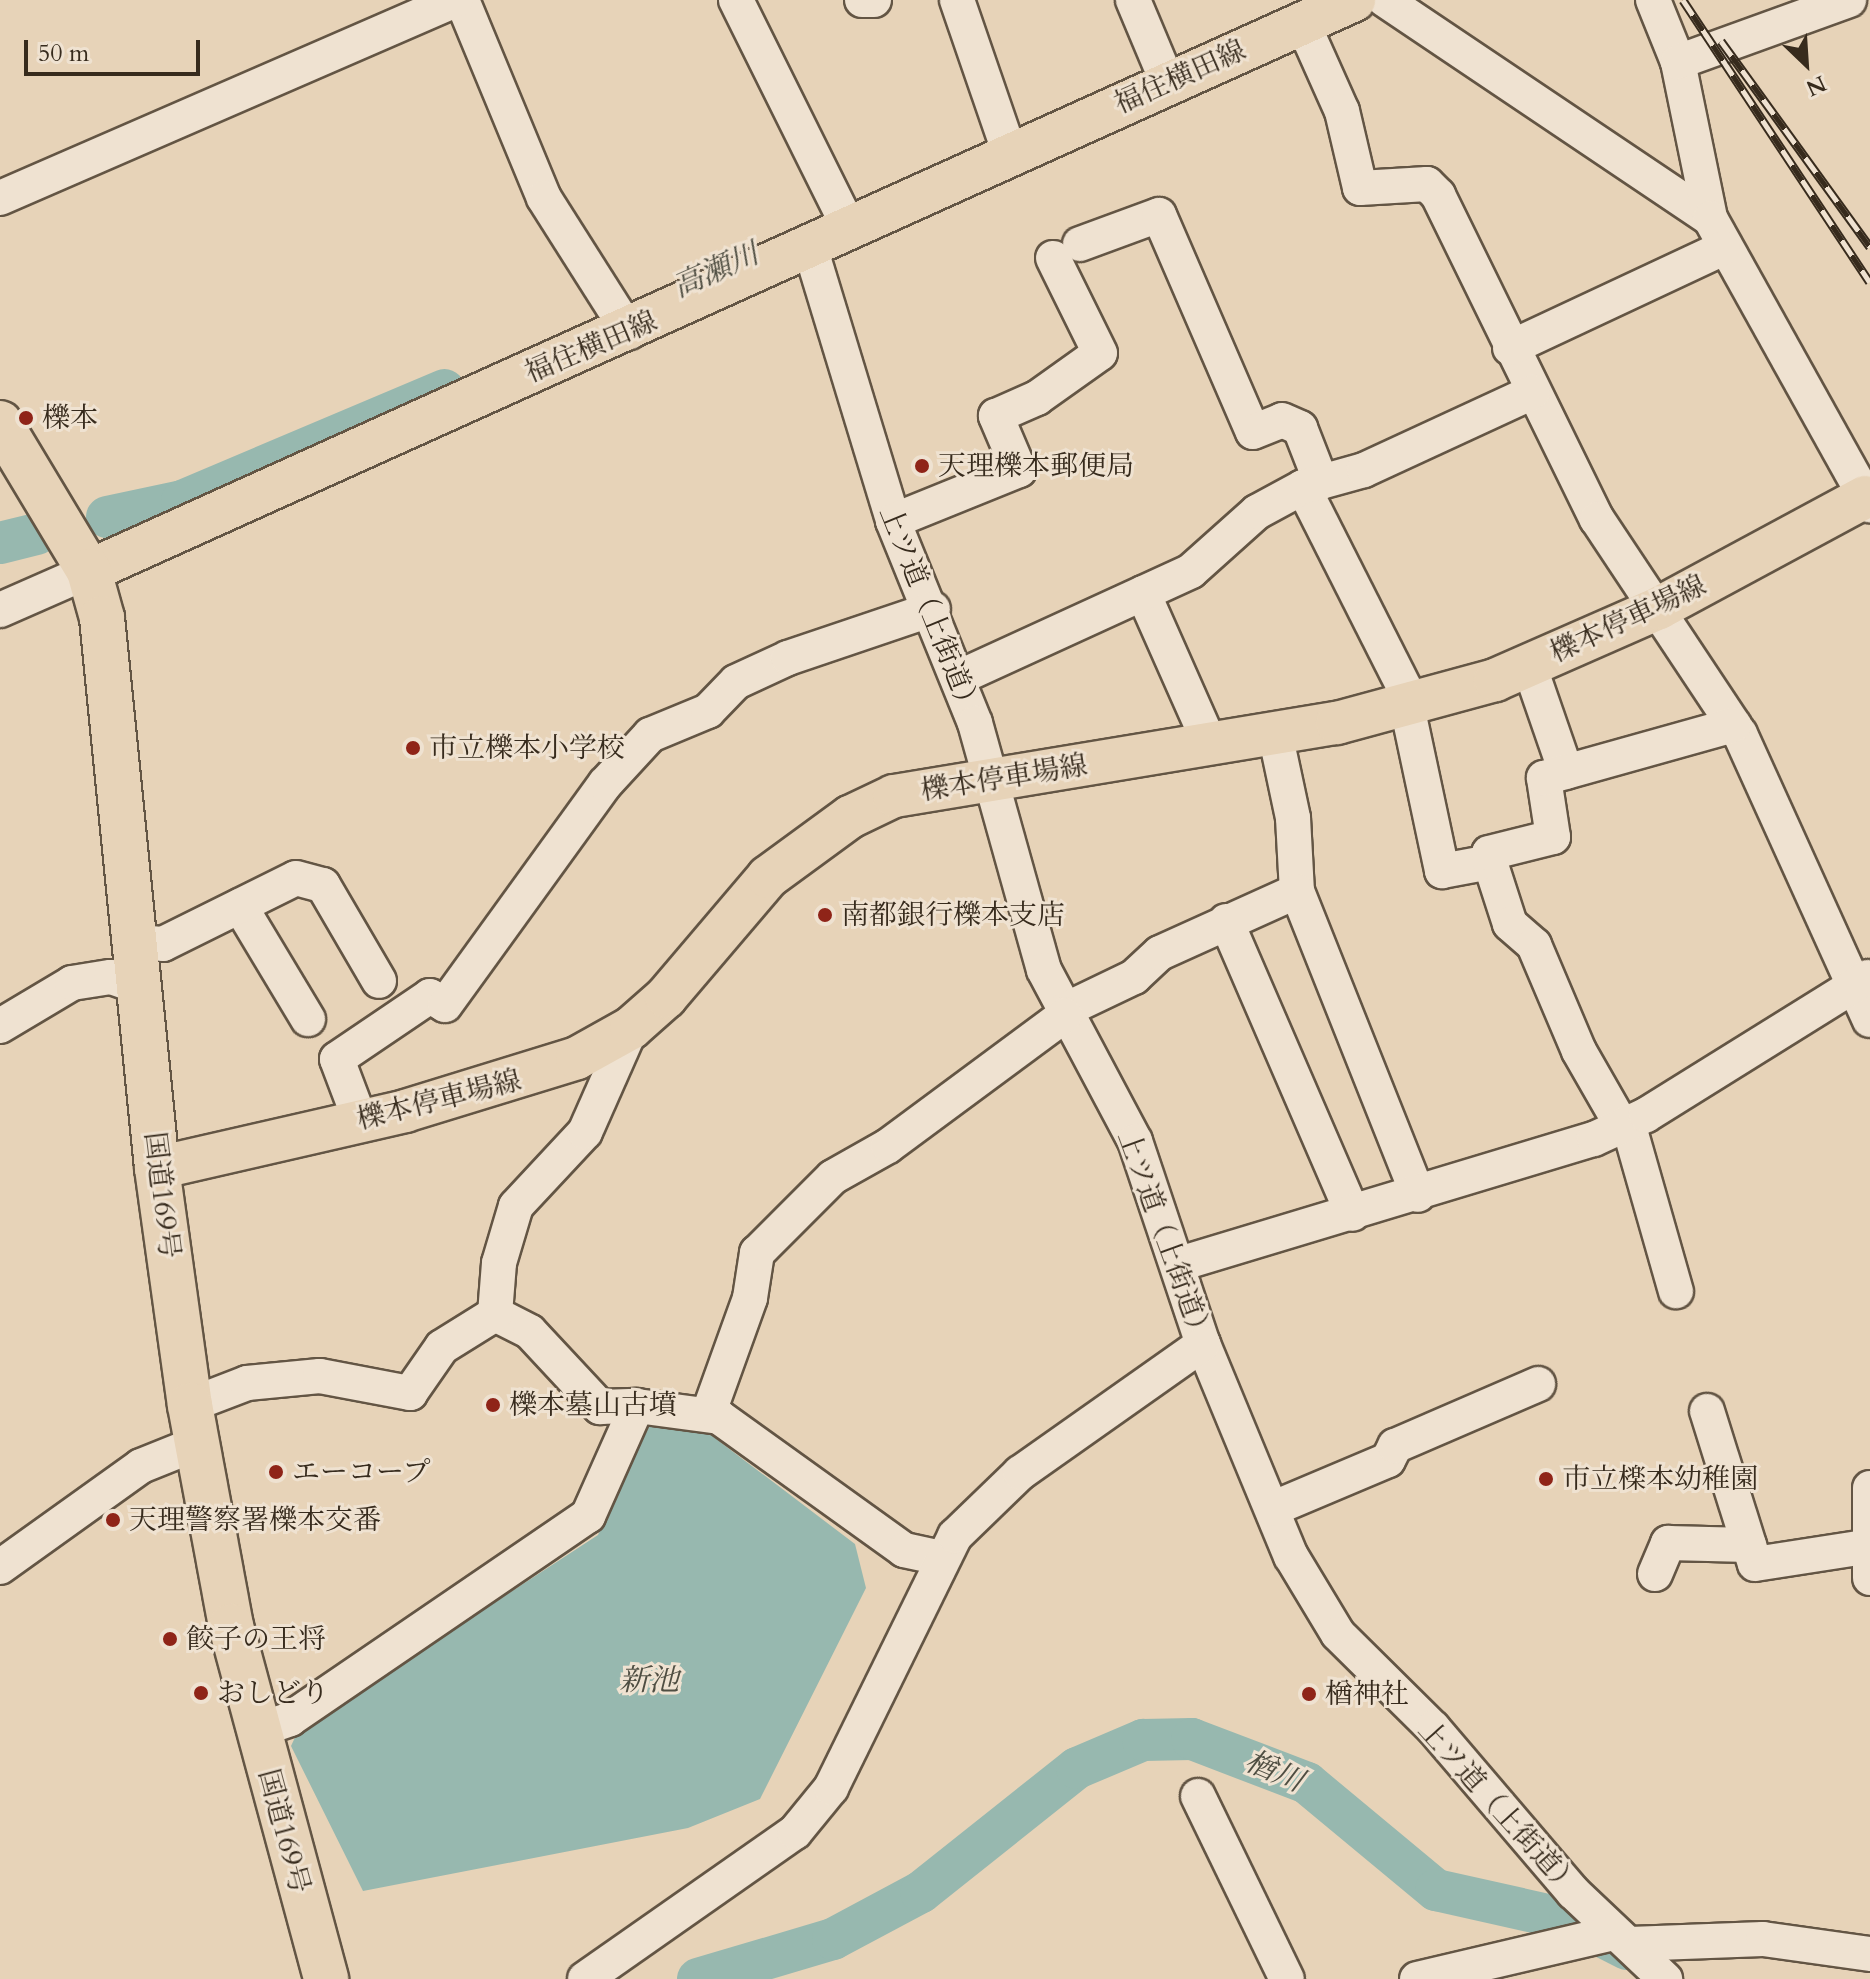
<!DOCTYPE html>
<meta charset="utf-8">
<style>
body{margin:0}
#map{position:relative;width:1870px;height:1979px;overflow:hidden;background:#e7d3b8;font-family:Cardo,"Noto Serif JP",serif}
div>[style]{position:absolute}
.water>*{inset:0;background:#97b8af}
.river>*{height:42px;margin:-21px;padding:0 21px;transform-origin:21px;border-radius:21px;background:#97b8af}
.roads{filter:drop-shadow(2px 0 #635544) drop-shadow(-2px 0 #635544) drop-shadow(0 2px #635544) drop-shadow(0 -2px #635544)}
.minor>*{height:34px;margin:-17px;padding:0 17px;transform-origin:17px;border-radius:17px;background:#efe2d1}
.major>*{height:42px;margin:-21px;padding:0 21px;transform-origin:21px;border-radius:21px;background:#e7d3b8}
.highway>*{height:44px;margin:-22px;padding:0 22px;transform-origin:22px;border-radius:22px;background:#e7d3b8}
.rail>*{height:9px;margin-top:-4.5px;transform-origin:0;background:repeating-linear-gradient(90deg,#efe2d1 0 18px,#372b1d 0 36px);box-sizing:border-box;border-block:2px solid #372b1d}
.dots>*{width:22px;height:22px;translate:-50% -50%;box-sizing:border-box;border:4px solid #efe2d1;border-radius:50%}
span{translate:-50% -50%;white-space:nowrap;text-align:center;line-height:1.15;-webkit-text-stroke:6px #efe2d1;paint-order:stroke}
.street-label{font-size:28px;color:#372b1d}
.poi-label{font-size:28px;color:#372b1d}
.left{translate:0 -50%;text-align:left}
.water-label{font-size:30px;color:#4f4e42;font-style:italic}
.north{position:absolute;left:1766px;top:24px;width:80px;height:80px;-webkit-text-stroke:6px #efe2d1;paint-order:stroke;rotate:155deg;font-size:22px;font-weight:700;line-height:32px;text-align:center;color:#372b1d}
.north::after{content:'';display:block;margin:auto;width:28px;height:36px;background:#372b1d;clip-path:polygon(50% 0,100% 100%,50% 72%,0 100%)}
.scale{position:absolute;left:24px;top:40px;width:176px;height:36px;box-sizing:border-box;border:4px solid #372b1d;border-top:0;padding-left:10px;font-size:24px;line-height:28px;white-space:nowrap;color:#372b1d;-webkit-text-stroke:6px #efe2d1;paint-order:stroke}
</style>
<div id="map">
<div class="water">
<div style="clip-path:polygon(650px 1424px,707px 1432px,855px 1544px,866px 1588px,760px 1799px,688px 1828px,363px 1891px,291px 1746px,298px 1731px,598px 1535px)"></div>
</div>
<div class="river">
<div style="left:107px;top:517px;width:77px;rotate:-12deg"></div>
<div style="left:182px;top:501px;width:285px;rotate:-22.9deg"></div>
<div style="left:0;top:543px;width:38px;rotate:-14deg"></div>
<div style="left:698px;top:1979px;width:141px;rotate:-16.5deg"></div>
<div style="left:833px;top:1939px;width:100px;rotate:-28.1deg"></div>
<div style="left:921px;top:1892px;width:199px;rotate:-38.5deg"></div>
<div style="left:1077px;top:1768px;width:72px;rotate:-23deg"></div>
<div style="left:1143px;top:1740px;width:49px;rotate:-1.2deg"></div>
<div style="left:1192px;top:1739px;width:123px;rotate:20.9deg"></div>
<div style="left:1307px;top:1783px;width:168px;rotate:39.7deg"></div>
<div style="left:1436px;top:1890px;width:137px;rotate:12.6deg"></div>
<div style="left:1570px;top:1920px;width:64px;rotate:27deg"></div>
</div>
<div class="roads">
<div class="minor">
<div style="left:462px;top:0;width:214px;rotate:67.5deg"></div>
<div style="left:544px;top:198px;width:159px;rotate:57.6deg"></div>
<div style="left:736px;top:0;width:254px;rotate:63.6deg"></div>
<div style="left:862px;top:0;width:12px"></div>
<div style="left:957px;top:0;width:163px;rotate:71deg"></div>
<div style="left:1133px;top:0;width:88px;rotate:67.2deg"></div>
<div style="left:1385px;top:0;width:391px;rotate:33.9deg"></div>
<div style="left:1653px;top:0;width:67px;rotate:68deg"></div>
<div style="left:1678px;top:62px;width:159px;rotate:78.4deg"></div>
<div style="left:1710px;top:218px;width:329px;rotate:60.9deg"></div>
<div style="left:1303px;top:24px;width:95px;rotate:65.9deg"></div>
<div style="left:1342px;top:111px;width:79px;rotate:76.8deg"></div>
<div style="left:1360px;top:188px;width:67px;rotate:-3.4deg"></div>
<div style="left:1427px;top:184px;width:16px;rotate:45deg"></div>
<div style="left:1438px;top:195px;width:361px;rotate:63.9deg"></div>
<div style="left:1597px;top:519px;width:258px;rotate:56.4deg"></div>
<div style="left:1740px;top:734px;width:314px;rotate:65.6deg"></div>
<div style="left:1678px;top:62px;width:182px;rotate:-19.9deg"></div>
<div style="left:0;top:198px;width:497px;rotate:-23.5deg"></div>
<div style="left:1080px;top:244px;width:84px;rotate:-20.2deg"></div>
<div style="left:1159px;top:215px;width:236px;rotate:66.6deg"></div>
<div style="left:1253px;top:432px;width:31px;rotate:-22deg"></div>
<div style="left:1282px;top:420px;width:20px;rotate:24deg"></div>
<div style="left:1300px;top:428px;width:58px;rotate:68.7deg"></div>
<div style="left:810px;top:247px;width:286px;rotate:73.1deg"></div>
<div style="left:893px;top:521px;width:218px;rotate:67.9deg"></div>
<div style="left:975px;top:723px;width:256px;rotate:74.4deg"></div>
<div style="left:1044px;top:970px;width:194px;rotate:62deg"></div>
<div style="left:1135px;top:1141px;width:214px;rotate:71.5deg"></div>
<div style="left:1203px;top:1344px;width:230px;rotate:67.5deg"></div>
<div style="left:1291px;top:1556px;width:91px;rotate:58.9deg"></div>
<div style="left:1338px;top:1634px;width:134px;rotate:44.7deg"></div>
<div style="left:1433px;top:1728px;width:216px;rotate:49.5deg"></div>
<div style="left:1573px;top:1892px;width:127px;rotate:43.4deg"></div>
<div style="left:1510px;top:348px;width:235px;rotate:-25.1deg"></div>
<div style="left:1303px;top:487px;width:244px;rotate:63.2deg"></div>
<div style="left:893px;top:521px;width:136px;rotate:-22deg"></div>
<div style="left:1019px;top:470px;width:59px;rotate:-113.1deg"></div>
<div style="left:996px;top:416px;width:45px;rotate:-23.7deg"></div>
<div style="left:1037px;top:398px;width:77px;rotate:-35.5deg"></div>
<div style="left:1100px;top:353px;width:106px;rotate:-116.3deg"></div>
<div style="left:1143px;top:593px;width:165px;rotate:66.1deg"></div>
<div style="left:0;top:610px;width:97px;rotate:-23.7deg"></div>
<div style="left:1529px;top:665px;width:113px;rotate:70.9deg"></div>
<div style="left:960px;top:677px;width:254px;rotate:-24.6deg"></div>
<div style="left:1191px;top:571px;width:89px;rotate:-41.8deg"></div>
<div style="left:1257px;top:512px;width:52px;rotate:-28.5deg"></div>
<div style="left:1303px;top:487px;width:63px;rotate:-15.6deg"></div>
<div style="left:1364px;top:470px;width:186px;rotate:-24.8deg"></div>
<div style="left:1407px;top:706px;width:169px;rotate:78deg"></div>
<div style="left:1442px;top:871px;width:49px;rotate:-10.6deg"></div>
<div style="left:1490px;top:862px;width:65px;rotate:72.1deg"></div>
<div style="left:1510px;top:924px;width:32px;rotate:41deg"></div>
<div style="left:1534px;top:945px;width:115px;rotate:67deg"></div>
<div style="left:1579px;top:1051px;width:86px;rotate:60.2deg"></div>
<div style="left:1275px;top:733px;width:87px;rotate:78deg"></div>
<div style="left:1293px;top:818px;width:73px;rotate:86.9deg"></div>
<div style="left:1297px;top:891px;width:327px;rotate:68.3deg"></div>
<div style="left:1490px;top:862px;width:9px;rotate:-96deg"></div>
<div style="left:1489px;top:853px;width:66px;rotate:-14deg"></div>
<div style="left:1553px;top:837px;width:60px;rotate:-98.7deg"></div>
<div style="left:1544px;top:778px;width:197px;rotate:-15.6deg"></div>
<div style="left:240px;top:906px;width:132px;rotate:59deg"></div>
<div style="left:1226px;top:921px;width:319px;rotate:66.6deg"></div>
<div style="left:136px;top:942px;width:27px;rotate:4deg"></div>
<div style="left:163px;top:944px;width:148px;rotate:-26.4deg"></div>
<div style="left:296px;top:878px;width:28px;rotate:15deg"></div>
<div style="left:323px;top:885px;width:111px;rotate:59.7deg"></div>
<div style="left:1063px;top:1011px;width:79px;rotate:-25.6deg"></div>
<div style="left:1134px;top:977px;width:35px;rotate:-43deg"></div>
<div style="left:1160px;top:953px;width:150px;rotate:-24.3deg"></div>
<div style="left:0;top:1026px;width:84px;rotate:-30.8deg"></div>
<div style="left:72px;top:983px;width:39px;rotate:-9deg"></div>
<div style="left:111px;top:977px;width:31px;rotate:19deg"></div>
<div style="left:360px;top:1120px;width:65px;rotate:-110.7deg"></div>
<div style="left:337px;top:1059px;width:112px;rotate:-34.1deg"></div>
<div style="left:430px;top:996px;width:17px;rotate:31deg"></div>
<div style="left:445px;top:1005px;width:273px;rotate:-54.1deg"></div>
<div style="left:605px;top:784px;width:67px;rotate:-47.4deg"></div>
<div style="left:650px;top:735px;width:63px;rotate:-22.5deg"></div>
<div style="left:708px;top:711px;width:40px;rotate:-46deg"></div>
<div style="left:736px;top:682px;width:57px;rotate:-24.8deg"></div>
<div style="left:788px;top:658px;width:153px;rotate:-18.7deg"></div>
<div style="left:1628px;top:1123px;width:175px;rotate:74.1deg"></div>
<div style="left:1179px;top:1264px;width:433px;rotate:-16.8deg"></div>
<div style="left:1594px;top:1139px;width:57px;rotate:-24.8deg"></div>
<div style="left:1646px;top:1115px;width:261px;rotate:-31.9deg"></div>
<div style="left:495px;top:1314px;width:39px;rotate:27deg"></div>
<div style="left:530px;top:1332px;width:103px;rotate:47deg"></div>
<div style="left:600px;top:1407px;width:37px;rotate:-2deg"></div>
<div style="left:190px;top:1405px;width:61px;rotate:-21.1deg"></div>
<div style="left:247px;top:1383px;width:73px;rotate:-5.5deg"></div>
<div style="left:320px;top:1376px;width:92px;rotate:10.7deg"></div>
<div style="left:410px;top:1393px;width:56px;rotate:-55.2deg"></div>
<div style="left:442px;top:1347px;width:62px;rotate:-31.9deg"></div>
<div style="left:495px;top:1314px;width:51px;rotate:-85.5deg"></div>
<div style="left:499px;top:1263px;width:59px;rotate:-73.4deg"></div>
<div style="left:516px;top:1206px;width:101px;rotate:-47deg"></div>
<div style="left:585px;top:1132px;width:114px;rotate:-66.1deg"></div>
<div style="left:1707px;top:1411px;width:160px;rotate:72.6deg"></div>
<div style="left:1755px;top:1564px;width:111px;rotate:-8.8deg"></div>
<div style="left:709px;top:1412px;width:121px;rotate:-70.2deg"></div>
<div style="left:750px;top:1298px;width:46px;rotate:-81.2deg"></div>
<div style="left:757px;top:1253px;width:107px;rotate:-45deg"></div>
<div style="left:833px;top:1177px;width:63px;rotate:-29.4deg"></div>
<div style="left:888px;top:1146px;width:220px;rotate:-36.5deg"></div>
<div style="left:1870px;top:1488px;width:90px;rotate:90deg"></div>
<div style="left:1272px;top:1509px;width:126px;rotate:-22.9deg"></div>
<div style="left:1388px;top:1460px;width:16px;rotate:-63deg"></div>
<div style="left:1395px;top:1446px;width:156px;rotate:-23.4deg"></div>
<div style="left:0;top:1567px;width:173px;rotate:-35.6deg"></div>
<div style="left:141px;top:1466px;width:59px;rotate:-21.8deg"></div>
<div style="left:1655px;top:1574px;width:34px;rotate:-67deg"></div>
<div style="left:1668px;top:1543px;width:81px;rotate:1.4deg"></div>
<div style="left:256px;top:1731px;width:36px;rotate:-19deg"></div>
<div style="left:290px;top:1719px;width:361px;rotate:-34.3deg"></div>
<div style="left:588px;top:1516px;width:120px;rotate:-66deg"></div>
<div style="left:637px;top:1406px;width:83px;rotate:7.6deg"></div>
<div style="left:719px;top:1417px;width:228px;rotate:35.7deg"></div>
<div style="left:904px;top:1550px;width:40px;rotate:12deg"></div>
<div style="left:1198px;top:1796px;width:203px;rotate:64.1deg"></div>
<div style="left:1630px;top:1944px;width:133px;rotate:-2.2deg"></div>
<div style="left:1763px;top:1939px;width:108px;rotate:8deg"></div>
<div style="left:585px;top:1979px;width:256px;rotate:-35deg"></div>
<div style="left:795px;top:1832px;width:57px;rotate:-50.7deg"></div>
<div style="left:831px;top:1788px;width:281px;rotate:-63.8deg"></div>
<div style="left:955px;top:1536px;width:91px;rotate:-44.1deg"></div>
<div style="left:1020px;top:1473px;width:224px;rotate:-35.2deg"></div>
<div style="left:1417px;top:1979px;width:201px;rotate:-13.2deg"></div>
</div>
<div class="major">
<div style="left:89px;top:571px;width:1388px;rotate:-24.29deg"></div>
<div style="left:157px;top:1168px;width:254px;rotate:-12.9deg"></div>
<div style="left:405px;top:1111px;width:180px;rotate:-17.1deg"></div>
<div style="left:577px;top:1058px;width:62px;rotate:-29.1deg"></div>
<div style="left:631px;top:1028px;width:47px;rotate:-41.5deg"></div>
<div style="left:666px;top:997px;width:157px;rotate:-49.6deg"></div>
<div style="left:768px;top:877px;width:102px;rotate:-36.2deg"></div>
<div style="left:850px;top:817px;width:49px;rotate:-25.5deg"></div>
<div style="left:894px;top:796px;width:449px;rotate:-9.4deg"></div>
<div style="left:1337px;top:723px;width:164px;rotate:-15.2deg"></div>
<div style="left:1495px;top:680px;width:179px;rotate:-23.7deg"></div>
<div style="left:1659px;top:608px;width:234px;rotate:-28.3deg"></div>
</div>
<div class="highway">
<div style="left:0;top:423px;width:173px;rotate:59deg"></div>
<div style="left:89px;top:571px;width:49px;rotate:74.5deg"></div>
<div style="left:102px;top:618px;width:553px;rotate:84.29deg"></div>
<div style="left:157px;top:1168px;width:239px;rotate:82.1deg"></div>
<div style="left:190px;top:1405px;width:225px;rotate:79.5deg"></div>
<div style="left:231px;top:1626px;width:366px;rotate:74.9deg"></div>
</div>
</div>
<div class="rail">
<div style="left:1683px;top:0;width:338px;rotate:56.5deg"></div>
<div style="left:1721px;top:41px;width:254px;rotate:54.1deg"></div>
</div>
<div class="dots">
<div style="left:26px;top:418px;background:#8f2418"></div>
<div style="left:922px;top:466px;background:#8f2418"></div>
<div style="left:413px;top:748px;background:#8f2418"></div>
<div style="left:825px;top:915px;background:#8f2418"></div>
<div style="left:493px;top:1405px;background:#8f2418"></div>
<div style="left:276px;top:1472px;background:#8f2418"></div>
<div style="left:1546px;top:1479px;background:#8f2418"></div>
<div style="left:113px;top:1520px;background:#8f2418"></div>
<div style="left:170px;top:1639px;background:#8f2418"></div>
<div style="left:201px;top:1693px;background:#8f2418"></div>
<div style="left:1309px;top:1694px;background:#8f2418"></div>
</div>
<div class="street-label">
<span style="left:1180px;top:77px;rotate:-24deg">福住横田線</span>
<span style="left:591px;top:347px;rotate:-23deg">福住横田線</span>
<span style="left:930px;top:611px;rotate:68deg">上ツ道（上街道）</span>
<span style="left:1628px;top:619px;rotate:-25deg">櫟本停車場線</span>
<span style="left:1004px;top:778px;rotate:-9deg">櫟本停車場線</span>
<span style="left:439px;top:1100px;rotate:-14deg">櫟本停車場線</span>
<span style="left:162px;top:1195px;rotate:83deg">国道169号</span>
<span style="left:1165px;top:1237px;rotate:70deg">上ツ道（上街道）</span>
<span style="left:1499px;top:1808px;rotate:48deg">上ツ道（上街道）</span>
<span style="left:284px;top:1831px;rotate:75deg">国道169号</span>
</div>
<div class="poi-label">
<span class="left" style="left:42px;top:418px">櫟本</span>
<span class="left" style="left:938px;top:466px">天理櫟本郵便局</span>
<span class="left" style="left:429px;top:748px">市立櫟本小学校</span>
<span class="left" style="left:841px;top:915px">南都銀行櫟本支店</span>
<span class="left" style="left:509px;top:1405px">櫟本墓山古墳</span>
<span class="left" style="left:292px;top:1472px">エーコープ</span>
<span class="left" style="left:1562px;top:1479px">市立檪本幼稚園</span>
<span class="left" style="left:129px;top:1520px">天理警察署櫟本交番</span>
<span class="left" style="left:186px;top:1639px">餃子の王将</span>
<span class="left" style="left:217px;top:1693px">おしどり</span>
<span class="left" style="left:1325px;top:1694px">楢神社</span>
</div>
<div class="water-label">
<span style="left:716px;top:271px;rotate:-24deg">高瀬川</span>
<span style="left:649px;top:1681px">新池</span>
<span style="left:1274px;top:1772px;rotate:23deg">楢川</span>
</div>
<div class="north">N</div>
<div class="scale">50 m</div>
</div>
